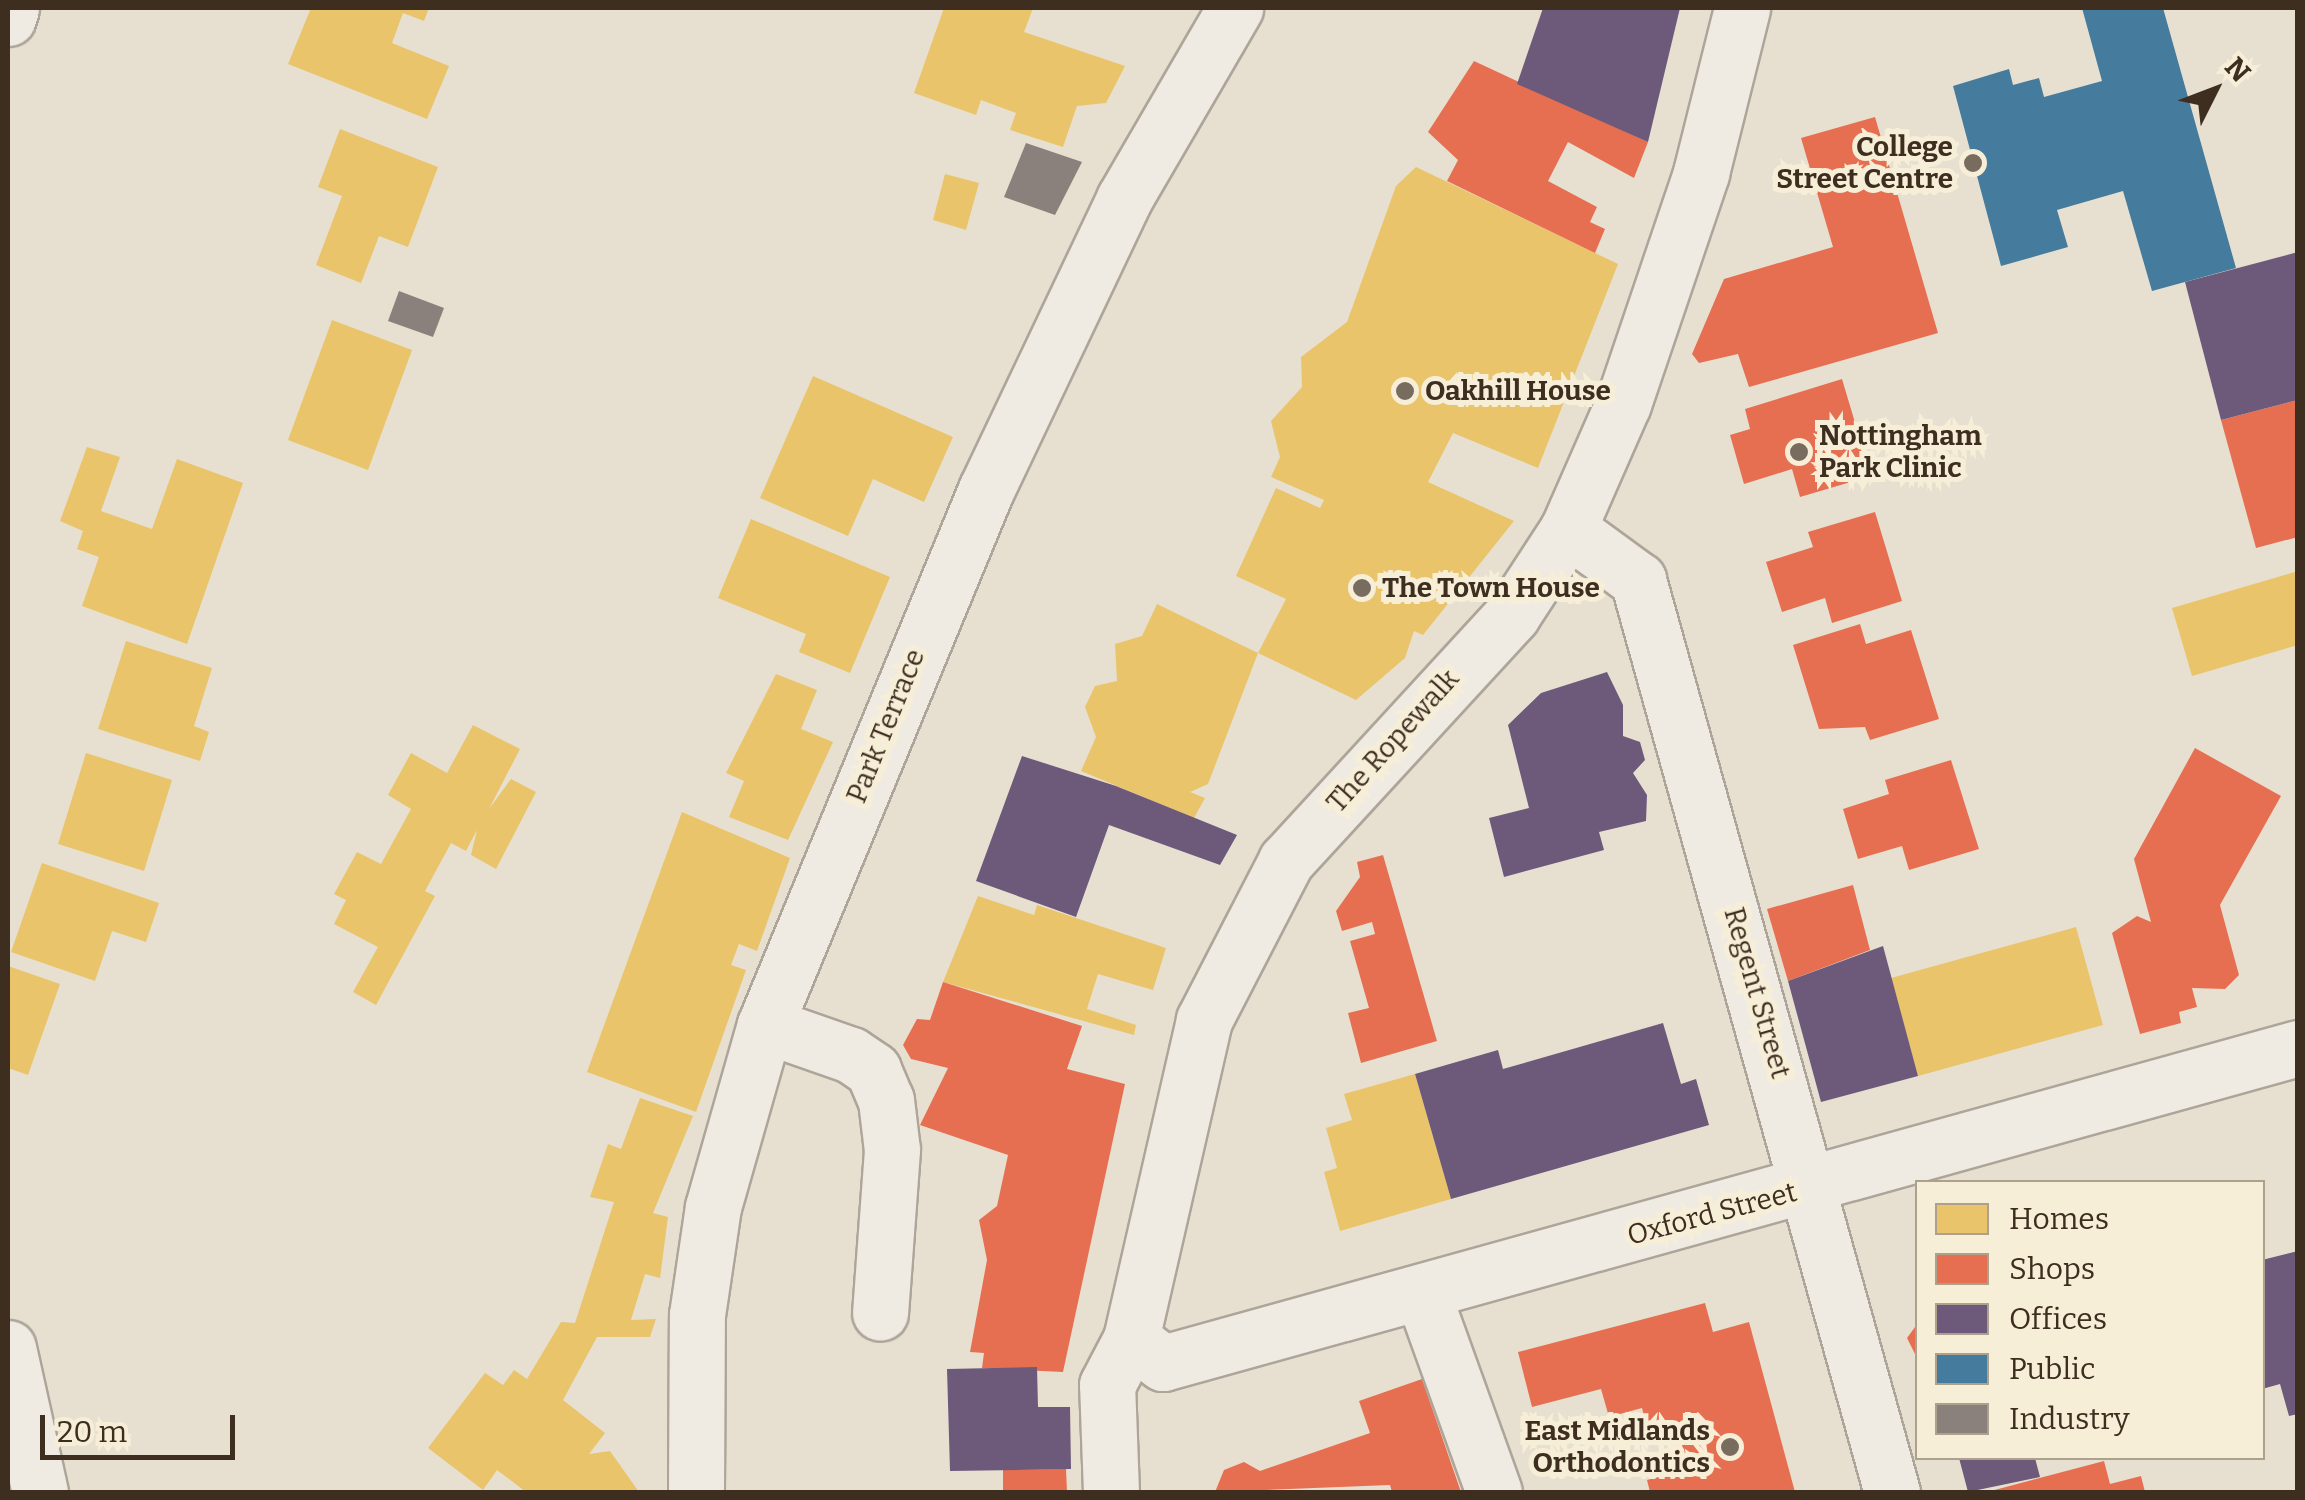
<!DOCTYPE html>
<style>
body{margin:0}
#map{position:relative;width:2305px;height:1500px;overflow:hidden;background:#e7e0d1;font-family:Bitter,serif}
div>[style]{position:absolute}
.homes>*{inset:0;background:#e9c46a}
.shops>*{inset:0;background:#e76f51}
.offices>*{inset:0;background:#6d597a}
.public>*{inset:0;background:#457b9d}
.industry>*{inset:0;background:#8a817c}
.roads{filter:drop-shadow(2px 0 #ada599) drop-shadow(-2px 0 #ada599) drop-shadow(0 2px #ada599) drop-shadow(0 -2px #ada599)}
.minor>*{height:55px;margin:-27.5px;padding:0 27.5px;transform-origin:27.5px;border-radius:27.5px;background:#efebe3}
.dots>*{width:28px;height:28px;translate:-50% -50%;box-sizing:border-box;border:5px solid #f7eed8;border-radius:50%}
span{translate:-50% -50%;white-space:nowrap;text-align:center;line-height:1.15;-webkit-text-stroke:10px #f7eed8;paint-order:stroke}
.poi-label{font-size:28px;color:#3d2e20;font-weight:700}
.right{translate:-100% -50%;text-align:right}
.left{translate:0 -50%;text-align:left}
.street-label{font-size:28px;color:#3d2e20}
.frame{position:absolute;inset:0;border:10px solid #3d2e20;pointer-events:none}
.legend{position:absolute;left:1915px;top:1180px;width:350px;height:280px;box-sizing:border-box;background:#f7eed8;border:2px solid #ada18e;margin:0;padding:12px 18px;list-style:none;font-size:30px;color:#3d2e20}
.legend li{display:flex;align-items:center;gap:20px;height:50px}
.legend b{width:50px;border:2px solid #ada18e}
.north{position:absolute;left:2165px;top:40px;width:100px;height:100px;-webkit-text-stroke:8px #f7eed8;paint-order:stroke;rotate:48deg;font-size:28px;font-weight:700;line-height:40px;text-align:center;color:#3d2e20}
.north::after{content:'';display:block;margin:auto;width:35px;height:45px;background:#3d2e20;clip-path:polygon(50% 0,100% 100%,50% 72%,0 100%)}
.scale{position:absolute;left:40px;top:1415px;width:195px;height:45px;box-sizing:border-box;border:5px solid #3d2e20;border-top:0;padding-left:12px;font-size:30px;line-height:35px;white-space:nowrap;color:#3d2e20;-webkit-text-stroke:8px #f7eed8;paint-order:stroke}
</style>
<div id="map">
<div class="homes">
<div style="clip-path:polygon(311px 8px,429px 8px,424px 21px,403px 13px,392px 43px,449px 66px,427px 119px,288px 64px)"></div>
<div style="clip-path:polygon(944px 8px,1033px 8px,1024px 32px,1125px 66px,1106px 103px,1077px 106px,1063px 147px,1010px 130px,1016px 113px,981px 100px,976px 115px,914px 93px)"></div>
<div style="clip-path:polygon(340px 129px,438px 167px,408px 247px,379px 236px,361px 283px,316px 265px,342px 196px,318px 187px)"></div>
<div style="clip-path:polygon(1416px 167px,1618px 264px,1538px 468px,1453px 433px,1428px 482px,1514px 521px,1423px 635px,1414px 631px,1405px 658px,1356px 700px,1258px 653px,1286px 599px,1236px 576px,1276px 488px,1320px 508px,1324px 500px,1271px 477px,1280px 457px,1271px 421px,1302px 387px,1301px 357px,1347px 322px,1396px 186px)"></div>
<div style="clip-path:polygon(945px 174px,979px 183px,966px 230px,933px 220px)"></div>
<div style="clip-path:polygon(332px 320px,412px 350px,368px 470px,288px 440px)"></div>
<div style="clip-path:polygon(813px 376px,953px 437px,924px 502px,873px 479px,848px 536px,760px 498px)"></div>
<div style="clip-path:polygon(87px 447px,120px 457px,101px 511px,152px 529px,177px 459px,243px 483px,187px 644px,82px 606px,99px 557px,77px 549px,83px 531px,60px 521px)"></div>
<div style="clip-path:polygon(751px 519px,890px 577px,850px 673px,799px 652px,806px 634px,718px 598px)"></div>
<div style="clip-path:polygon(2298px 571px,2298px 645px,2192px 676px,2172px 608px)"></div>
<div style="clip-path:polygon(1157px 604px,1258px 653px,1208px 784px,1190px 792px,1205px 798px,1194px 818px,1081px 771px,1096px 737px,1085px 707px,1095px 686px,1117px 681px,1115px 644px,1142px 636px)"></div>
<div style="clip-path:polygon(126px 641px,212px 668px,194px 726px,209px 732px,200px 761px,98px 729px)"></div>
<div style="clip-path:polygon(776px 674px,817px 690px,801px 729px,833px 742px,788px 840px,729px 817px,744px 781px,726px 773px)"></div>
<div style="clip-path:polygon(473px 725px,520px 749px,489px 809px,511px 779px,536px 792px,496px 869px,471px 855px,477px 830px,466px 851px,451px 843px,425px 891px,435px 896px,376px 1005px,353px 992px,378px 947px,334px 924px,346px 900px,334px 894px,357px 852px,381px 864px,411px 809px,388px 795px,411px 753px,447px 773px)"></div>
<div style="clip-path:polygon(86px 753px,172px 780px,144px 871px,58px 844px)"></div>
<div style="clip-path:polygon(682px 812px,790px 858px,757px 951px,739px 944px,731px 965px,746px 970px,696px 1112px,587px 1072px)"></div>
<div style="clip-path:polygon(42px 863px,159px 903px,146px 942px,112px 931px,95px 981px,11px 952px)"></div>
<div style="clip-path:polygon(978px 896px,1034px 915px,1037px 905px,1166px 948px,1153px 990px,1098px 974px,1087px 1009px,1136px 1025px,1134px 1035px,943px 982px)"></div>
<div style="clip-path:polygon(2076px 927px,2103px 1025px,1918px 1076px,1891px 978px)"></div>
<div style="clip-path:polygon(8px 966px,60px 984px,28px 1075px,8px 1068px)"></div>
<div style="clip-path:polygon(1415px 1074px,1451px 1199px,1340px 1231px,1324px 1172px,1337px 1168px,1326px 1128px,1352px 1120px,1344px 1094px)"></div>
<div style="clip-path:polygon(640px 1098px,693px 1116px,653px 1213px,668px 1217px,660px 1278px,645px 1274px,631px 1320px,656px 1319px,650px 1337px,597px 1337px,563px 1400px,605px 1433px,589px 1454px,610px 1451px,639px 1492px,526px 1492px,497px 1470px,483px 1490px,428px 1448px,485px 1373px,503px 1385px,514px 1370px,527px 1379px,561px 1322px,575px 1323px,614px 1202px,590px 1197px,608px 1144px,621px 1149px)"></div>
</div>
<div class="shops">
<div style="clip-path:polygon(1474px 61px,1648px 142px,1634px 178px,1568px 142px,1548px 181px,1597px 207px,1590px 222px,1605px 229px,1595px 253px,1447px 181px,1458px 160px,1428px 132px)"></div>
<div style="clip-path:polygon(1875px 117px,1938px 333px,1749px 387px,1738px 354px,1699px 363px,1692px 354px,1724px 279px,1833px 247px,1801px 138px)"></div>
<div style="clip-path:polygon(1842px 379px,1871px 476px,1800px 497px,1792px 469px,1744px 484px,1730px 435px,1750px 429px,1745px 409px)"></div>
<div style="clip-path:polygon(2298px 400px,2298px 537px,2256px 548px,2221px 420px)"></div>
<div style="clip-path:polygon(1875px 512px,1902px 601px,1832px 623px,1825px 598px,1782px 612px,1766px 562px,1813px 547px,1808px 532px)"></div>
<div style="clip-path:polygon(1860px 624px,1866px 644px,1911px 630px,1939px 719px,1870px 740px,1865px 727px,1819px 729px,1793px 645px)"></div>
<div style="clip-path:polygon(2195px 748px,2281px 796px,2220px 905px,2239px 975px,2225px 989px,2192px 988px,2197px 1007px,2179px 1012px,2181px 1023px,2140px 1034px,2112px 933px,2137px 916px,2151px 922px,2134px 859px)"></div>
<div style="clip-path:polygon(1951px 760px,1979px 849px,1909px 870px,1902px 846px,1858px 859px,1843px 809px,1889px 794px,1885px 780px)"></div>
<div style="clip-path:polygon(1383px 855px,1437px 1041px,1361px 1063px,1348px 1013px,1369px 1008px,1350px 941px,1375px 934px,1372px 922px,1342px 931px,1336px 911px,1360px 877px,1357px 862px)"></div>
<div style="clip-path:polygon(1853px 885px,1870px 950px,1788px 981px,1767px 909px)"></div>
<div style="clip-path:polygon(943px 982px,1082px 1026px,1067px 1069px,1125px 1084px,1063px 1372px,982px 1368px,984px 1353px,970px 1352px,987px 1260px,979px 1220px,997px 1206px,1008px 1155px,920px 1125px,948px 1068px,911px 1059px,903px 1045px,917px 1019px,930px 1020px)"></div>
<div style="clip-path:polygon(1705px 1303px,1713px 1332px,1749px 1322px,1795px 1492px,1650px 1492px,1647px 1480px,1682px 1471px,1674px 1438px,1651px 1444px,1642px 1408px,1609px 1417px,1601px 1389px,1532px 1407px,1518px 1352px)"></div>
<div style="clip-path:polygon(1918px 1323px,1918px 1360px,1907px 1338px)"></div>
<div style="clip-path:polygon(1422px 1379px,1461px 1492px,1392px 1492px,1390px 1485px,1215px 1492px,1224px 1470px,1244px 1462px,1260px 1471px,1370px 1433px,1359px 1401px)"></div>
<div style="clip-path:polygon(2104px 1461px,2110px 1484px,2141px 1476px,2145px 1492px,1987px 1492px)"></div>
<div style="clip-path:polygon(1066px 1469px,1067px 1492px,1003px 1492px,1003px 1470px)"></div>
</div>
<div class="offices">
<div style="clip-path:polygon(1543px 8px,1680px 8px,1648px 142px,1517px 84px)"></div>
<div style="clip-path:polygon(2298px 252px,2298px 400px,2221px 420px,2185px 282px)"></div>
<div style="clip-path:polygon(1607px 672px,1623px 705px,1623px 736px,1640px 742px,1645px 760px,1633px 773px,1647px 795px,1646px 821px,1599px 832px,1604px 850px,1504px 877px,1489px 818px,1529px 808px,1508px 725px,1541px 693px)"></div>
<div style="clip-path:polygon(1022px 756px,1116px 786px,1237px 835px,1220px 865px,1109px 825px,1076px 917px,976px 881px)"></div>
<div style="clip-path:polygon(1883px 946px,1918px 1076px,1821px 1102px,1788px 981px)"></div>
<div style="clip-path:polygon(1663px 1023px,1681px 1084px,1696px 1079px,1709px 1125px,1451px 1199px,1415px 1074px,1498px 1050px,1503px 1069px)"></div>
<div style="clip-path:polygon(2298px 1251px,2298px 1414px,2289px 1416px,2280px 1384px,2262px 1389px,2262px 1260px)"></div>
<div style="clip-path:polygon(1037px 1367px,1038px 1407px,1070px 1407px,1071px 1469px,950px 1471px,947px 1369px)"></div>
<div style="clip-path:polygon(1959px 1458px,2035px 1458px,2040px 1477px,1968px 1492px)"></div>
</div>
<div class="public">
<div style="clip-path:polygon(2082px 8px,2163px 8px,2236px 268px,2152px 291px,2123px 191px,2057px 210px,2068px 247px,2001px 266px,1953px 86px,2009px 69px,2013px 85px,2039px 78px,2044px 97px,2102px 81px)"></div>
</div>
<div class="industry">
<div style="clip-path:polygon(1026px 143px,1082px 162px,1055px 215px,1004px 197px)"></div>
<div style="clip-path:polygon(399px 291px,444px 308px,433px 337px,388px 321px)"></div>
</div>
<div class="roads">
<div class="minor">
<div style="left:8px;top:18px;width:10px;rotate:-73deg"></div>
<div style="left:1568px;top:529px;width:87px;rotate:36.1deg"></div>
<div style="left:1638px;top:580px;width:947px;rotate:74.44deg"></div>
<div style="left:765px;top:1025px;width:91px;rotate:19.2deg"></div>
<div style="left:851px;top:1055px;width:27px;rotate:34deg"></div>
<div style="left:873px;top:1070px;width:33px;rotate:67deg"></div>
<div style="left:886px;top:1100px;width:50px;rotate:83.2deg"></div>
<div style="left:892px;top:1150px;width:163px;rotate:94.2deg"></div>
<div style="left:1423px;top:1295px;width:209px;rotate:70.2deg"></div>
<div style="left:1131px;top:1339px;width:40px;rotate:37deg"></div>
<div style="left:1163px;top:1363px;width:1178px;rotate:-15.51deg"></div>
<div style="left:8px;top:1348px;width:148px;rotate:77.5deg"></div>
<div style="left:696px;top:1492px;width:177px;rotate:-89.7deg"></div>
<div style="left:697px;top:1315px;width:109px;rotate:-81.6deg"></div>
<div style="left:713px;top:1207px;width:189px;rotate:-74.1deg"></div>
<div style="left:765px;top:1025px;width:579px;rotate:-67.56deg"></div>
<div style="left:986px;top:490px;width:322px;rotate:-64.6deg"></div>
<div style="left:1124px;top:199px;width:221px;rotate:-59.8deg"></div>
<div style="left:1111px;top:1492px;width:107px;rotate:-92.1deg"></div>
<div style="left:1107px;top:1385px;width:52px;rotate:-62.4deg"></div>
<div style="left:1131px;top:1339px;width:327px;rotate:-77.1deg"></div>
<div style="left:1204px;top:1020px;width:179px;rotate:-62.7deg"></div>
<div style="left:1286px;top:861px;width:334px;rotate:-47.4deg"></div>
<div style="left:1512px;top:615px;width:103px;rotate:-56.9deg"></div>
<div style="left:1568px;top:529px;width:137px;rotate:-66.3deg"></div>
<div style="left:1623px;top:404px;width:244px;rotate:-71.3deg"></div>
<div style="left:1701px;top:173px;width:170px;rotate:-76deg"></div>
</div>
</div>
<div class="dots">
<div style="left:1973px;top:163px;background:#786c5e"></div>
<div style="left:1405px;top:391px;background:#786c5e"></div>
<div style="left:1799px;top:452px;background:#786c5e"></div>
<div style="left:1362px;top:588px;background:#786c5e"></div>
<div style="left:1730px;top:1447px;background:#786c5e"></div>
</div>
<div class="poi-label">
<span class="right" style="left:1953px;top:163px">College<br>Street Centre</span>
<span class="left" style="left:1425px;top:391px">Oakhill House</span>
<span class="left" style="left:1819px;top:452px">Nottingham<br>Park Clinic</span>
<span class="left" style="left:1382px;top:588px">The Town House</span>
<span class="right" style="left:1710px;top:1447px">East Midlands<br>Orthodontics</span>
</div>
<div class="street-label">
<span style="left:886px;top:726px;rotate:-68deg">Park Terrace</span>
<span style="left:1393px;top:741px;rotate:-48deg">The Ropewalk</span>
<span style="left:1757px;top:993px;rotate:74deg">Regent Street</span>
<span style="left:1712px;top:1214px;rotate:-15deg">Oxford Street</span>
</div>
<div class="frame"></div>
<ul class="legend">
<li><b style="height:28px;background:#e9c46a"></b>Homes</li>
<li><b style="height:28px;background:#e76f51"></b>Shops</li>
<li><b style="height:28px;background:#6d597a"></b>Offices</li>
<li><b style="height:28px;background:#457b9d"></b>Public</li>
<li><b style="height:28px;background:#8a817c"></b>Industry</li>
</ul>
<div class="north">N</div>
<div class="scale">20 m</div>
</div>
